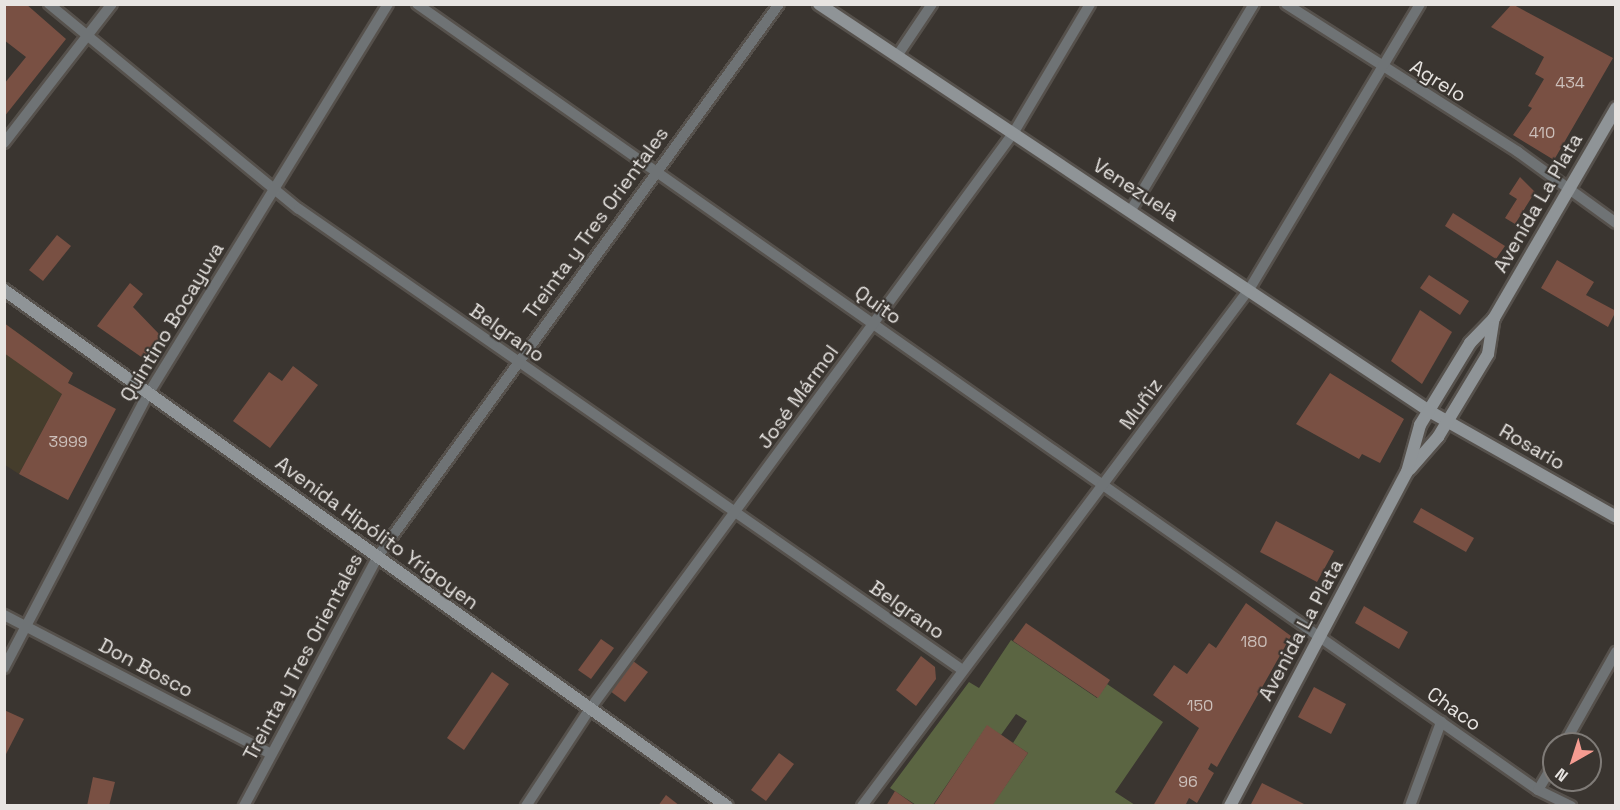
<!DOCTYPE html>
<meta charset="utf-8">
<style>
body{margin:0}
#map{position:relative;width:1620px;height:810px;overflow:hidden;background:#3a3530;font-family:"Space Grotesk",sans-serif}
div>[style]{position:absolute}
.education>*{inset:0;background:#453d2c}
.green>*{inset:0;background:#5b6542}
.building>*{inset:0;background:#795043}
.roads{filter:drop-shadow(2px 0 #56514c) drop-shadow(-2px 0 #56514c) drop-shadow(0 2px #56514c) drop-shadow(0 -2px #56514c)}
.street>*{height:10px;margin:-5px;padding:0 5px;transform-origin:5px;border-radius:5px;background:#6f7375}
.secondary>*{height:12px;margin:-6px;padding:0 6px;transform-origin:6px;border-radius:6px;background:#8f9497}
span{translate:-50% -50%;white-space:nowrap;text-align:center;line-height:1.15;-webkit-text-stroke:4.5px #3a3530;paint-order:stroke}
.number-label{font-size:16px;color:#ccbfba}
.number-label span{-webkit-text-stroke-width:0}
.street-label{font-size:20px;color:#e7e4e1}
.frame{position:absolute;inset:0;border:6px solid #e7e4e1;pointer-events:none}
.north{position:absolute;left:1542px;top:732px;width:60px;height:60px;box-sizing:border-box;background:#3a3530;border:2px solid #7f7b77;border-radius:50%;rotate:219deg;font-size:16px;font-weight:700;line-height:24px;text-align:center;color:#e7e4e1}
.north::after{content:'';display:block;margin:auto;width:21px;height:27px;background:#f59c91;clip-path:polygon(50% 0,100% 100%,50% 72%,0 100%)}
</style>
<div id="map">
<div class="education">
<div style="clip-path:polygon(4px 323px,73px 373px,19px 474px,5px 465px)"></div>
</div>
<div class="green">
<div style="clip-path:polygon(1011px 640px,1097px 698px,1107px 684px,1163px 722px,1115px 792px,1135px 805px,992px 805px,1028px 753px,1013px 743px,1027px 721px,1016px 714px,1001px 735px,987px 726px,933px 805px,916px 805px,890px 788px,969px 682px,979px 688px)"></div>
</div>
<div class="building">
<div style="clip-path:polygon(4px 4px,26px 4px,66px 39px,4px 117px,4px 84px,26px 57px,4px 40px)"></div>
<div style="clip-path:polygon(1512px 4px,1613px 58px,1554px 160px,1513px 135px,1532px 108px,1528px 106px,1544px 79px,1535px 74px,1544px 57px,1491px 27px)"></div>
<div style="clip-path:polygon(1520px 177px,1535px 192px,1515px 224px,1505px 218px,1517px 199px,1509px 194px)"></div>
<div style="clip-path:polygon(1453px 213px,1505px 246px,1496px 259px,1445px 226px)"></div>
<div style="clip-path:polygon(57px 235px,71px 246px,43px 281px,29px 270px)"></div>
<div style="clip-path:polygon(1557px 260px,1594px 282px,1586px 295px,1616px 311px,1608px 327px,1541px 288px)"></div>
<div style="clip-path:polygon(1429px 275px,1469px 301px,1460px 315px,1420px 288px)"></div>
<div style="clip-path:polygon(130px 283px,143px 294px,133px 307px,160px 335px,147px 361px,97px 326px)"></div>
<div style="clip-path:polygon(1420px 310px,1452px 332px,1422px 384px,1391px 361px)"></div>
<div style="clip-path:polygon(4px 323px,73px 373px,68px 383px,116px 409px,68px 500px,19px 474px,62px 394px,4px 353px)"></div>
<div style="clip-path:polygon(293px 366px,318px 385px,270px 448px,233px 421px,269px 372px,282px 381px)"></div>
<div style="clip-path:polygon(1330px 373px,1404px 419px,1380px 463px,1362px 454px,1359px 459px,1296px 424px)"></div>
<div style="clip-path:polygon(1421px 508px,1474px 538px,1466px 552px,1413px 522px)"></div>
<div style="clip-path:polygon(1276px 521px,1334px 551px,1317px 582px,1260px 552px)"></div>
<div style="clip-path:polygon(1246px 603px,1291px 636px,1217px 767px,1211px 763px,1208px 769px,1214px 773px,1197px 803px,1189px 798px,1185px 806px,1153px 806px,1199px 728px,1153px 695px,1174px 665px,1187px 674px,1209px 643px,1216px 648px)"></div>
<div style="clip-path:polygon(1364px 606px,1408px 632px,1399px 649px,1355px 623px)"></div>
<div style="clip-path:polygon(1026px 623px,1110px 680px,1098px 698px,1013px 641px)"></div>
<div style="clip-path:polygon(601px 639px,614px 648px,591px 679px,578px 670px)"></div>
<div style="clip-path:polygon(921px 656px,935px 667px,936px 679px,916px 706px,896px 690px)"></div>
<div style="clip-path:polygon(633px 661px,648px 672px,625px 702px,610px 691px)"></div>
<div style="clip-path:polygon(492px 672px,509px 684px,464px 750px,447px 738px)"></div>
<div style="clip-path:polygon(1314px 687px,1346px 704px,1331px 734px,1298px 717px)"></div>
<div style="clip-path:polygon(4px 710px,24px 719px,4px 758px)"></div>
<div style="clip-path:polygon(987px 725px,1028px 753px,992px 806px,933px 806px)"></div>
<div style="clip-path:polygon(779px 753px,794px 764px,766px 801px,751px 790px)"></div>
<div style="clip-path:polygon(93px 777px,115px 782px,109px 806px,87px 806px)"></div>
<div style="clip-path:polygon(1262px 783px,1304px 804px,1303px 806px,1250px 806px)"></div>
<div style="clip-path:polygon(895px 791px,916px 806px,886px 806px)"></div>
<div style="clip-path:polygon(666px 795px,680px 806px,658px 806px)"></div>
</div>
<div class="roads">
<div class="street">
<div style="left:49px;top:4px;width:323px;rotate:39.4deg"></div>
<div style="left:299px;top:209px;width:806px;rotate:34.79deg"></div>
<div style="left:417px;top:4px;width:1369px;rotate:35.04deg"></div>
<div style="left:1538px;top:790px;width:37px;rotate:26deg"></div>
<div style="left:1286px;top:4px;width:275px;rotate:32.5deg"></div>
<div style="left:1518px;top:152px;width:121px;rotate:35.9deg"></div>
<div style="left:897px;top:56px;width:63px;rotate:-56.1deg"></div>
<div style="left:4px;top:143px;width:176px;rotate:-52.2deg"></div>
<div style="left:1131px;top:210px;width:240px;rotate:-59.2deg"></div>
<div style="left:4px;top:615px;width:301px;rotate:27.5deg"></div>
<div style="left:4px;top:668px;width:310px;rotate:-62.3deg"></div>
<div style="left:148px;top:394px;width:458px;rotate:-58.4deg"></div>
<div style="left:1564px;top:744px;width:106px;rotate:-60.5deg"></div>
<div style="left:1538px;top:790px;width:31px;rotate:-59deg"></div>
<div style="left:244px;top:806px;width:284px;rotate:-61.8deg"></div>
<div style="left:378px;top:556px;width:682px;rotate:-54deg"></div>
<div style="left:526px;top:806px;width:115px;rotate:-56.7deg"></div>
<div style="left:589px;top:710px;width:717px;rotate:-53.67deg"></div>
<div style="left:1014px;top:132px;width:149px;rotate:-59.3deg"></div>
<div style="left:862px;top:806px;width:647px;rotate:-53.17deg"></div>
<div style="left:1250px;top:288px;width:331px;rotate:-59.1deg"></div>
<div style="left:1410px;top:806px;width:90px;rotate:-69.7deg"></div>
</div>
<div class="secondary">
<div style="left:819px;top:4px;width:733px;rotate:33.71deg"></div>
<div style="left:1429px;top:411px;width:215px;rotate:29.5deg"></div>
<div style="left:4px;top:290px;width:888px;rotate:35.52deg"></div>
<div style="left:1410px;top:469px;width:43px;rotate:-48.8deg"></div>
<div style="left:1438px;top:437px;width:97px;rotate:-58.9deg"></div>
<div style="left:1488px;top:354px;width:36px;rotate:-81deg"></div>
<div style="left:1230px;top:806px;width:378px;rotate:-62.1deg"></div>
<div style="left:1407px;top:472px;width:49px;rotate:-74.5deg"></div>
<div style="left:1420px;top:425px;width:96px;rotate:-58.6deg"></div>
<div style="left:1470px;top:343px;width:35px;rotate:-46deg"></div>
<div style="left:1494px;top:318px;width:243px;rotate:-59.8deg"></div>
</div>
</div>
<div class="number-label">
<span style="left:1570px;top:83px">434</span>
<span style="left:1542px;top:133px">410</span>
<span style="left:68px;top:442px">3999</span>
<span style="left:1254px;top:642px">180</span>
<span style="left:1200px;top:706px">150</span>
<span style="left:1188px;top:782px">96</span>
</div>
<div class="street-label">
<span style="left:1438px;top:81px;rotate:32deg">Agrelo</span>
<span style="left:1136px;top:190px;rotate:33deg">Venezuela</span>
<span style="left:1538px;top:203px;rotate:-60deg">Avenida La Plata</span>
<span style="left:596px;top:223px;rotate:-54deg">Treinta y Tres Orientales</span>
<span style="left:878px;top:305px;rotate:35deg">Quito</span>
<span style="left:172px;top:322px;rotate:-59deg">Quintino Bocayuva</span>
<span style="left:507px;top:333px;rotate:35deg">Belgrano</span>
<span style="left:798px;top:397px;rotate:-54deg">José Mármol</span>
<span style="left:1141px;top:404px;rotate:-54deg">Muñiz</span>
<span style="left:1532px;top:447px;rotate:30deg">Rosario</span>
<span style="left:377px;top:533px;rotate:36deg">Avenida Hipólito Yrigoyen</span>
<span style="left:907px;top:610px;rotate:35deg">Belgrano</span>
<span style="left:1301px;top:630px;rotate:-62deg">Avenida La Plata</span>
<span style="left:303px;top:657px;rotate:-62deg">Treinta y Tres Orientales</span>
<span style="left:146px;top:668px;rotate:28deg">Don Bosco</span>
<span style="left:1454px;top:709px;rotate:35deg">Chaco</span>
</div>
<div class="frame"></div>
<div class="north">N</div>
</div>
